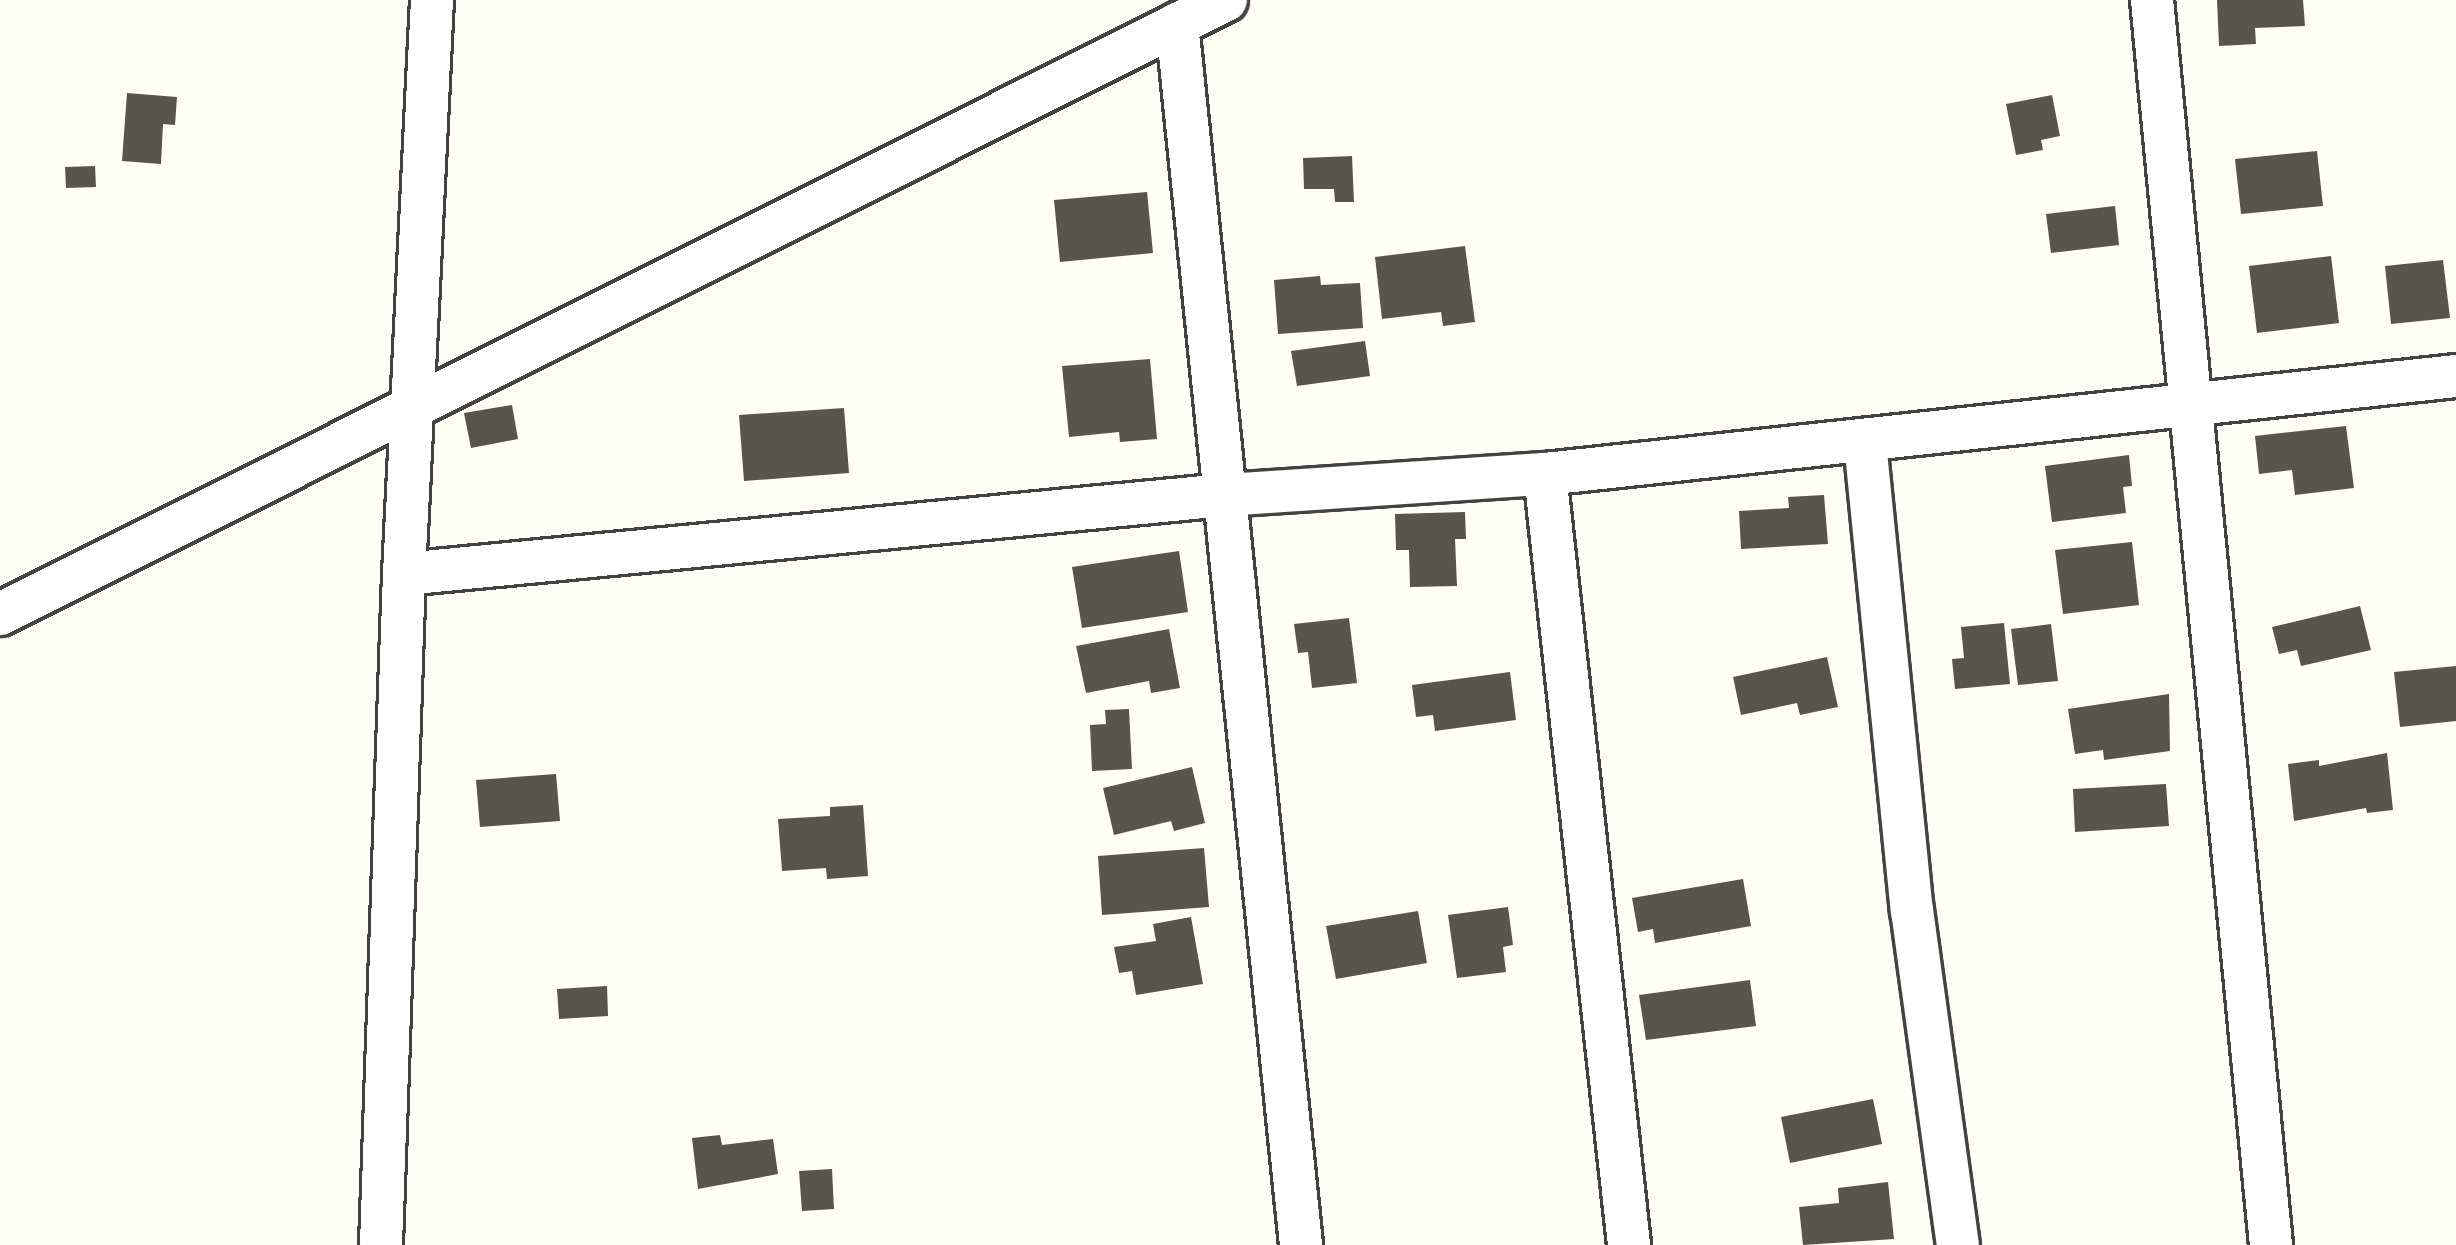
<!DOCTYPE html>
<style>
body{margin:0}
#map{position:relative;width:2456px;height:1245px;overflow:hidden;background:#fefef5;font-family:"Crimson Pro",serif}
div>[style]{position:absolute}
.building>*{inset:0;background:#58544e}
.roads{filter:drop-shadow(3px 0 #434343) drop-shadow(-3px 0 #434343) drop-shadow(0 3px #434343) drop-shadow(0 -3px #434343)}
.minor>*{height:42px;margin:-21px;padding:0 21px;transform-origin:21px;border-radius:21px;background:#fff}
span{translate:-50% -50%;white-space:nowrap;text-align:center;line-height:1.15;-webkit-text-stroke:12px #fff;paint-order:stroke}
</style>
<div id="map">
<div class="building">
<div style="clip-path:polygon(2217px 0,2303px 0,2305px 26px,2255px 28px,2256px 44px,2219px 46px)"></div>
<div style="clip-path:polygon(127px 93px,177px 97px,175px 125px,163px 124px,161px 164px,122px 161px)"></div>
<div style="clip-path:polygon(2052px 95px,2060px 136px,2041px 140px,2043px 150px,2016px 155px,2006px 104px)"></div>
<div style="clip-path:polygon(2317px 151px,2323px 206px,2241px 214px,2235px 159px)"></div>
<div style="clip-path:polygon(1352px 156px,1354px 202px,1335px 202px,1334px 189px,1304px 189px,1303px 158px)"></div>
<div style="clip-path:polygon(95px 166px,96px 187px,66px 188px,65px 167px)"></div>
<div style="clip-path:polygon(1147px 192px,1153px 253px,1060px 262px,1054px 200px)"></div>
<div style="clip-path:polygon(2115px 206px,2119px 245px,2051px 253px,2046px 214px)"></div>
<div style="clip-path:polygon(1465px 246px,1475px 322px,1443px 326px,1441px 312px,1382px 319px,1375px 257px)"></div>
<div style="clip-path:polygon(2331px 256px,2339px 323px,2257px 333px,2249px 266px)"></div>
<div style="clip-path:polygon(2443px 260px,2450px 318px,2391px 324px,2385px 266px)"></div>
<div style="clip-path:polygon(1320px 276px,1321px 285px,1360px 283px,1363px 328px,1278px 334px,1274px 280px)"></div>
<div style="clip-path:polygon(1365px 341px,1370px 376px,1297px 386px,1291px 351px)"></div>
<div style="clip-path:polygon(1150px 359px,1157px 439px,1120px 442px,1119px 432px,1069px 437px,1062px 366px)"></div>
<div style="clip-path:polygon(512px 405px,518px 439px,471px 448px,464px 413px)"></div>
<div style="clip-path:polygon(844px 408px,849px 473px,744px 481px,739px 415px)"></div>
<div style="clip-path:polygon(2346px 426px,2354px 488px,2295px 495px,2292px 470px,2259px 474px,2255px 436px)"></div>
<div style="clip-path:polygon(2129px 455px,2132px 486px,2123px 487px,2126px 513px,2052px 522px,2045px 466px)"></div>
<div style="clip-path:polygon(1824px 495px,1828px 544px,1741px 549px,1739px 511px,1789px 508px,1788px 497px)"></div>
<div style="clip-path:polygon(1465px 512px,1466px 539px,1455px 539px,1457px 586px,1410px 587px,1409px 550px,1396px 550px,1395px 514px)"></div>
<div style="clip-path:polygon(2132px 542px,2139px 605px,2063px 614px,2055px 550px)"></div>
<div style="clip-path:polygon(1179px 551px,1188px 612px,1082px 628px,1072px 567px)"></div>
<div style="clip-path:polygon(2360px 606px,2371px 650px,2301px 666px,2297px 650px,2279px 654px,2272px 627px)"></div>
<div style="clip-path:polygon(1349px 618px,1357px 683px,1312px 688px,1308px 652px,1298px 653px,1294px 624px)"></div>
<div style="clip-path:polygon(2004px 623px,2010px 684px,1955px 689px,1952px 659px,1964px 658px,1961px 627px)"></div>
<div style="clip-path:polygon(2051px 624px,2058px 681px,2018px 685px,2011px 629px)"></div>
<div style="clip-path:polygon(1169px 629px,1180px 688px,1151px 693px,1149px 681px,1086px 693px,1076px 646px)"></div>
<div style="clip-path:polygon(1827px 657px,1838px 707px,1800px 715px,1797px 703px,1741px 715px,1733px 677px)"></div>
<div style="clip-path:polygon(2456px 666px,2456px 721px,2400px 727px,2394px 672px)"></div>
<div style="clip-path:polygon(1510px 672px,1516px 720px,1435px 731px,1433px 715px,1416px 717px,1412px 685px)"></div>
<div style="clip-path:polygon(2169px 694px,2170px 751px,2104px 760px,2103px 750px,2075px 754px,2068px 709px)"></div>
<div style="clip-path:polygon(1129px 709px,1132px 769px,1092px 771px,1090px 725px,1106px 724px,1105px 710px)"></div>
<div style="clip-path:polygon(2387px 753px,2393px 810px,2367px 813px,2366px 808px,2294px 821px,2288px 764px,2319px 760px,2319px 766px)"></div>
<div style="clip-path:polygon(1192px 767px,1205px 823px,1174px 831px,1171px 821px,1114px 835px,1103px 788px)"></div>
<div style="clip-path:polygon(556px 774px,560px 821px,480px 827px,476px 780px)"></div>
<div style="clip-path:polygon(2166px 784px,2169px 826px,2075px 832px,2073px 789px)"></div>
<div style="clip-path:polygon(863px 805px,868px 876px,827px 879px,826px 868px,782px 871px,778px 819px,830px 816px,830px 807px)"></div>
<div style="clip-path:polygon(1204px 848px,1209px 907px,1102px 915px,1098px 856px)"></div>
<div style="clip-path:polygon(1743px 879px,1751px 926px,1655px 943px,1653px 929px,1638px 932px,1632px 898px)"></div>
<div style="clip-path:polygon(1508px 907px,1513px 945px,1503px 947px,1506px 972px,1457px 978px,1448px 915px)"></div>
<div style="clip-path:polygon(1418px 911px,1427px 963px,1336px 979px,1326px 926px)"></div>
<div style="clip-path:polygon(1191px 917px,1203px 984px,1136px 995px,1132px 971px,1119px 973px,1114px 947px,1156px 941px,1153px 924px)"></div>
<div style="clip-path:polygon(1750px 980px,1756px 1026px,1646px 1040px,1639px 995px)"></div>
<div style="clip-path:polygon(607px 986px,608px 1016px,559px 1019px,557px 989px)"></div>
<div style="clip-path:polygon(1873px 1099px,1882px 1144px,1790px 1163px,1781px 1117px)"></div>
<div style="clip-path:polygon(720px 1135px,722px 1145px,773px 1139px,778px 1174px,698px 1189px,692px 1138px)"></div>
<div style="clip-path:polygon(832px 1169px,834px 1209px,802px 1211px,799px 1171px)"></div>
<div style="clip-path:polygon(1888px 1182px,1894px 1239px,1803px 1245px,1799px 1207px,1839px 1203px,1838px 1188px)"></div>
</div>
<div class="roads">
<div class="minor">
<div style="left:2152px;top:0;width:1251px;rotate:84.54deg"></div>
<div style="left:1177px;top:24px;width:1227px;rotate:84.2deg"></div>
<div style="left:1865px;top:442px;width:470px;rotate:84.3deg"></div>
<div style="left:1912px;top:910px;width:338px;rotate:82.2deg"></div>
<div style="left:1545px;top:474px;width:776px;rotate:83.78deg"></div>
<div style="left:404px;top:574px;width:825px;rotate:-5.5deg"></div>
<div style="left:1225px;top:495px;width:321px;rotate:-3.8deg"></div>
<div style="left:1545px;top:474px;width:916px;rotate:-6.14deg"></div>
<div style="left:0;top:614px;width:1371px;rotate:-26.6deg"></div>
<div style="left:381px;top:1245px;width:671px;rotate:-88.04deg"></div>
<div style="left:404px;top:574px;width:575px;rotate:-87.21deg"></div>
</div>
</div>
</div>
